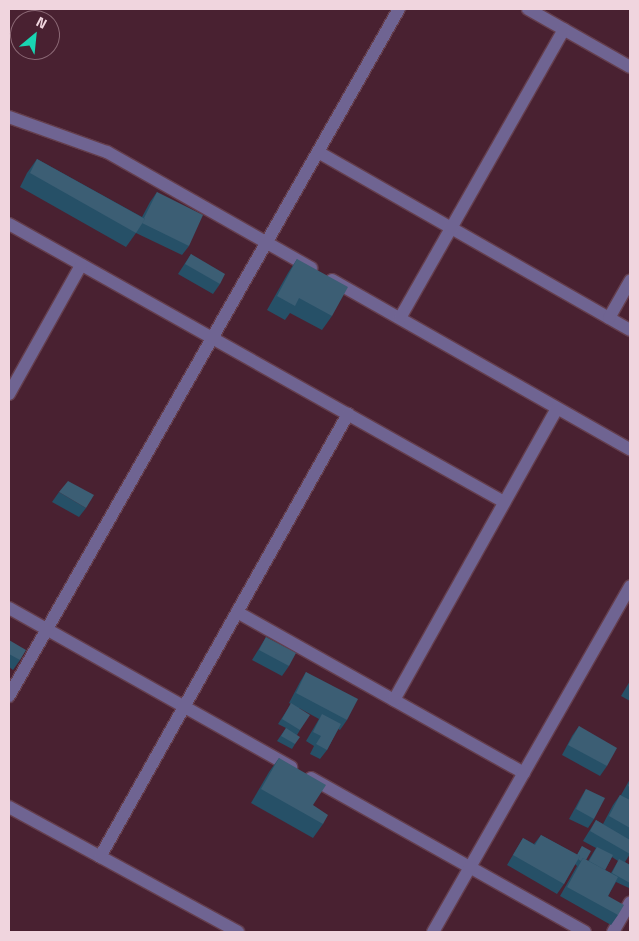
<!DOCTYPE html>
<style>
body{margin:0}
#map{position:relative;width:639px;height:941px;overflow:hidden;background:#492131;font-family:"Titillium Web",sans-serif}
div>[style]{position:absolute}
.roads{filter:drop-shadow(1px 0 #643e4d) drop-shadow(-1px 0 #643e4d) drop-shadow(0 1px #643e4d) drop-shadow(0 -1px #643e4d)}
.street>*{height:12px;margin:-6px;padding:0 6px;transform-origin:6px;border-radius:6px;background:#6f6492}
.wall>*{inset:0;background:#265067}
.building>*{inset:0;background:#3c5e74}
span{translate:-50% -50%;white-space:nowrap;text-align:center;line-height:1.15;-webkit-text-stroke:5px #492131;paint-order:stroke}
.frame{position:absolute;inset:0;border:10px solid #f0d5de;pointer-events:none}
.north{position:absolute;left:10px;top:10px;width:50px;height:50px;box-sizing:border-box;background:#492131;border:1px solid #8c6976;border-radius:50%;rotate:28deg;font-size:14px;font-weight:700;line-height:20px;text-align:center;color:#f0d5de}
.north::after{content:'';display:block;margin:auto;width:18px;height:22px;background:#19d5b2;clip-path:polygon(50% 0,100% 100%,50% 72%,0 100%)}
</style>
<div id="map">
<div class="roads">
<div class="street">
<div style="left:528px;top:9px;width:117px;rotate:29.6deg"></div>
<div style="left:9px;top:117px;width:104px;rotate:19.7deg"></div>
<div style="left:107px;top:152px;width:235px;rotate:29.6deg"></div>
<div style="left:318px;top:152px;width:359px;rotate:29.7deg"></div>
<div style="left:9px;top:224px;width:568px;rotate:29.32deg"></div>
<div style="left:332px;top:280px;width:343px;rotate:29.6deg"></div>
<div style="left:400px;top:318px;width:332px;rotate:-60.4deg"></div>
<div style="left:609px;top:318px;width:43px;rotate:-60.4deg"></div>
<div style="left:9px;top:394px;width:148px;rotate:-60.8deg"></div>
<div style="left:9px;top:608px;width:324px;rotate:29.4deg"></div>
<div style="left:237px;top:612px;width:329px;rotate:29.3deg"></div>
<div style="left:9px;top:696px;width:790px;rotate:-60.42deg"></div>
<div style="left:394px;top:700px;width:334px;rotate:-60.8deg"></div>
<div style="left:311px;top:778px;width:314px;rotate:29.3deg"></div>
<div style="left:9px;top:807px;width:261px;rotate:28.6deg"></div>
<div style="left:100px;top:857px;width:508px;rotate:-60.76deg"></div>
<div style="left:433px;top:932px;width:398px;rotate:-60.3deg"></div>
<div style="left:613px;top:932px;width:34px;rotate:-60deg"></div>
</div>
</div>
<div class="wall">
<div style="clip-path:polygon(37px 159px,142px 217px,150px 202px,157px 192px,189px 246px,182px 255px,136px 233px,126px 247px,20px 187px,27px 173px)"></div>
<div style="clip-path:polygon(191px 254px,220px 284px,213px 294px,178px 274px)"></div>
<div style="clip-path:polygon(297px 259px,332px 316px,322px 330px,290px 313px,285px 320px,267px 310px,288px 273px)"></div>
<div style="clip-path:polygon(59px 492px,86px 508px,79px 517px,52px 502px)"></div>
<div style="clip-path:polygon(266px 637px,289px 666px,282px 676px,252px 660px,260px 647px)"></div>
<div style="clip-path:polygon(9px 640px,20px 660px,13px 670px,9px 667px)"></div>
<div style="clip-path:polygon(306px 672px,347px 720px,340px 730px,338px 729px,327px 750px,320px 759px,310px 754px,314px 746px,306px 741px,319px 719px,299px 708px,300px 730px,297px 735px,295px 744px,292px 749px,277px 741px,286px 728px,278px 724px,291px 704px,289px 703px,300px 682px)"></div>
<div style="clip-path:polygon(630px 681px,630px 701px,621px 696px)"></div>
<div style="clip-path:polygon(579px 726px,607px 766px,600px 776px,562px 755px,572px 736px)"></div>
<div style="clip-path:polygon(279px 758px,323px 824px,313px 838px,251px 803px,269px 772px)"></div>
<div style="clip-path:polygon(evenodd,630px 779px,630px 854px,625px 862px,630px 865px,630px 886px,629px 888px,616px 882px,608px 896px,618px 915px,611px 925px,560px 896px,577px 866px,575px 864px,564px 884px,557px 894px,507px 865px,517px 848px,523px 838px,534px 844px,541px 835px,577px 855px,582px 846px,586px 860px,588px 861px,596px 848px,583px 841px,596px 820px,603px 824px,613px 805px,620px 795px,621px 795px,630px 779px,612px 857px,618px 861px,611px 873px,605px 870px,612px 857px)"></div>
<div style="clip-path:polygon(586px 789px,594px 819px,588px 828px,569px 819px,580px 799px)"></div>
</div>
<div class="building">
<div style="clip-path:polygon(37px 159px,145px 219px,136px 233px,30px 173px)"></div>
<div style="clip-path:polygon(157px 192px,203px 215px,189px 246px,142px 223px,145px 219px,144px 218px)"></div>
<div style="clip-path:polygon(191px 254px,225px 274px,220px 284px,185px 264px)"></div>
<div style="clip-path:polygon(297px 259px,348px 287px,332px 316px,299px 298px,295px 306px,277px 296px)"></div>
<div style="clip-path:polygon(68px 481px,94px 495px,86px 508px,59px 492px)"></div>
<div style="clip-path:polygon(266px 637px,296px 653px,289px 666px,259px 650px)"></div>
<div style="clip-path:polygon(9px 640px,26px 650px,20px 660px,9px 654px)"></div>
<div style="clip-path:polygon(306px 672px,358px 699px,347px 720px,296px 693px)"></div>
<div style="clip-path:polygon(291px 703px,310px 715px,300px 730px,282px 719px)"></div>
<div style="clip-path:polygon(322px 714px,341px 724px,327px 750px,316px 744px,321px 736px,313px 732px)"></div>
<div style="clip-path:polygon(579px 726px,617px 748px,607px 766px,568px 745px)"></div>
<div style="clip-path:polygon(286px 728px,300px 737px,295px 744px,281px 736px)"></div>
<div style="clip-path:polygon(279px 758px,326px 785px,313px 805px,328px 815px,323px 824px,261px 789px)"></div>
<div style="clip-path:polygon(630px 781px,630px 787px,628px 786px)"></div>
<div style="clip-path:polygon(586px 789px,605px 798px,594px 819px,576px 809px)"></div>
<div style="clip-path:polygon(620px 795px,630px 800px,630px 828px,609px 816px)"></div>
<div style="clip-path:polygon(596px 820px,630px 840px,630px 854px,590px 831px)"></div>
<div style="clip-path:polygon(541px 835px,580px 856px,564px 884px,513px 855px,523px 838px,535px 845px)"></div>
<div style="clip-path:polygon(582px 846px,591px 851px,586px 860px,583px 858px,581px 861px,578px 859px,580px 856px,577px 855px)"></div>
<div style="clip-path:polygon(597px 847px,613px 855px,605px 870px,589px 861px)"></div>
<div style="clip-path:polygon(583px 858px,618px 877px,608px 896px,624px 905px,618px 915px,567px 887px)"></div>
<div style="clip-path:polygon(619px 859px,630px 865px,630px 883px,612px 873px)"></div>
</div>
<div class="frame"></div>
<div class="north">N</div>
</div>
